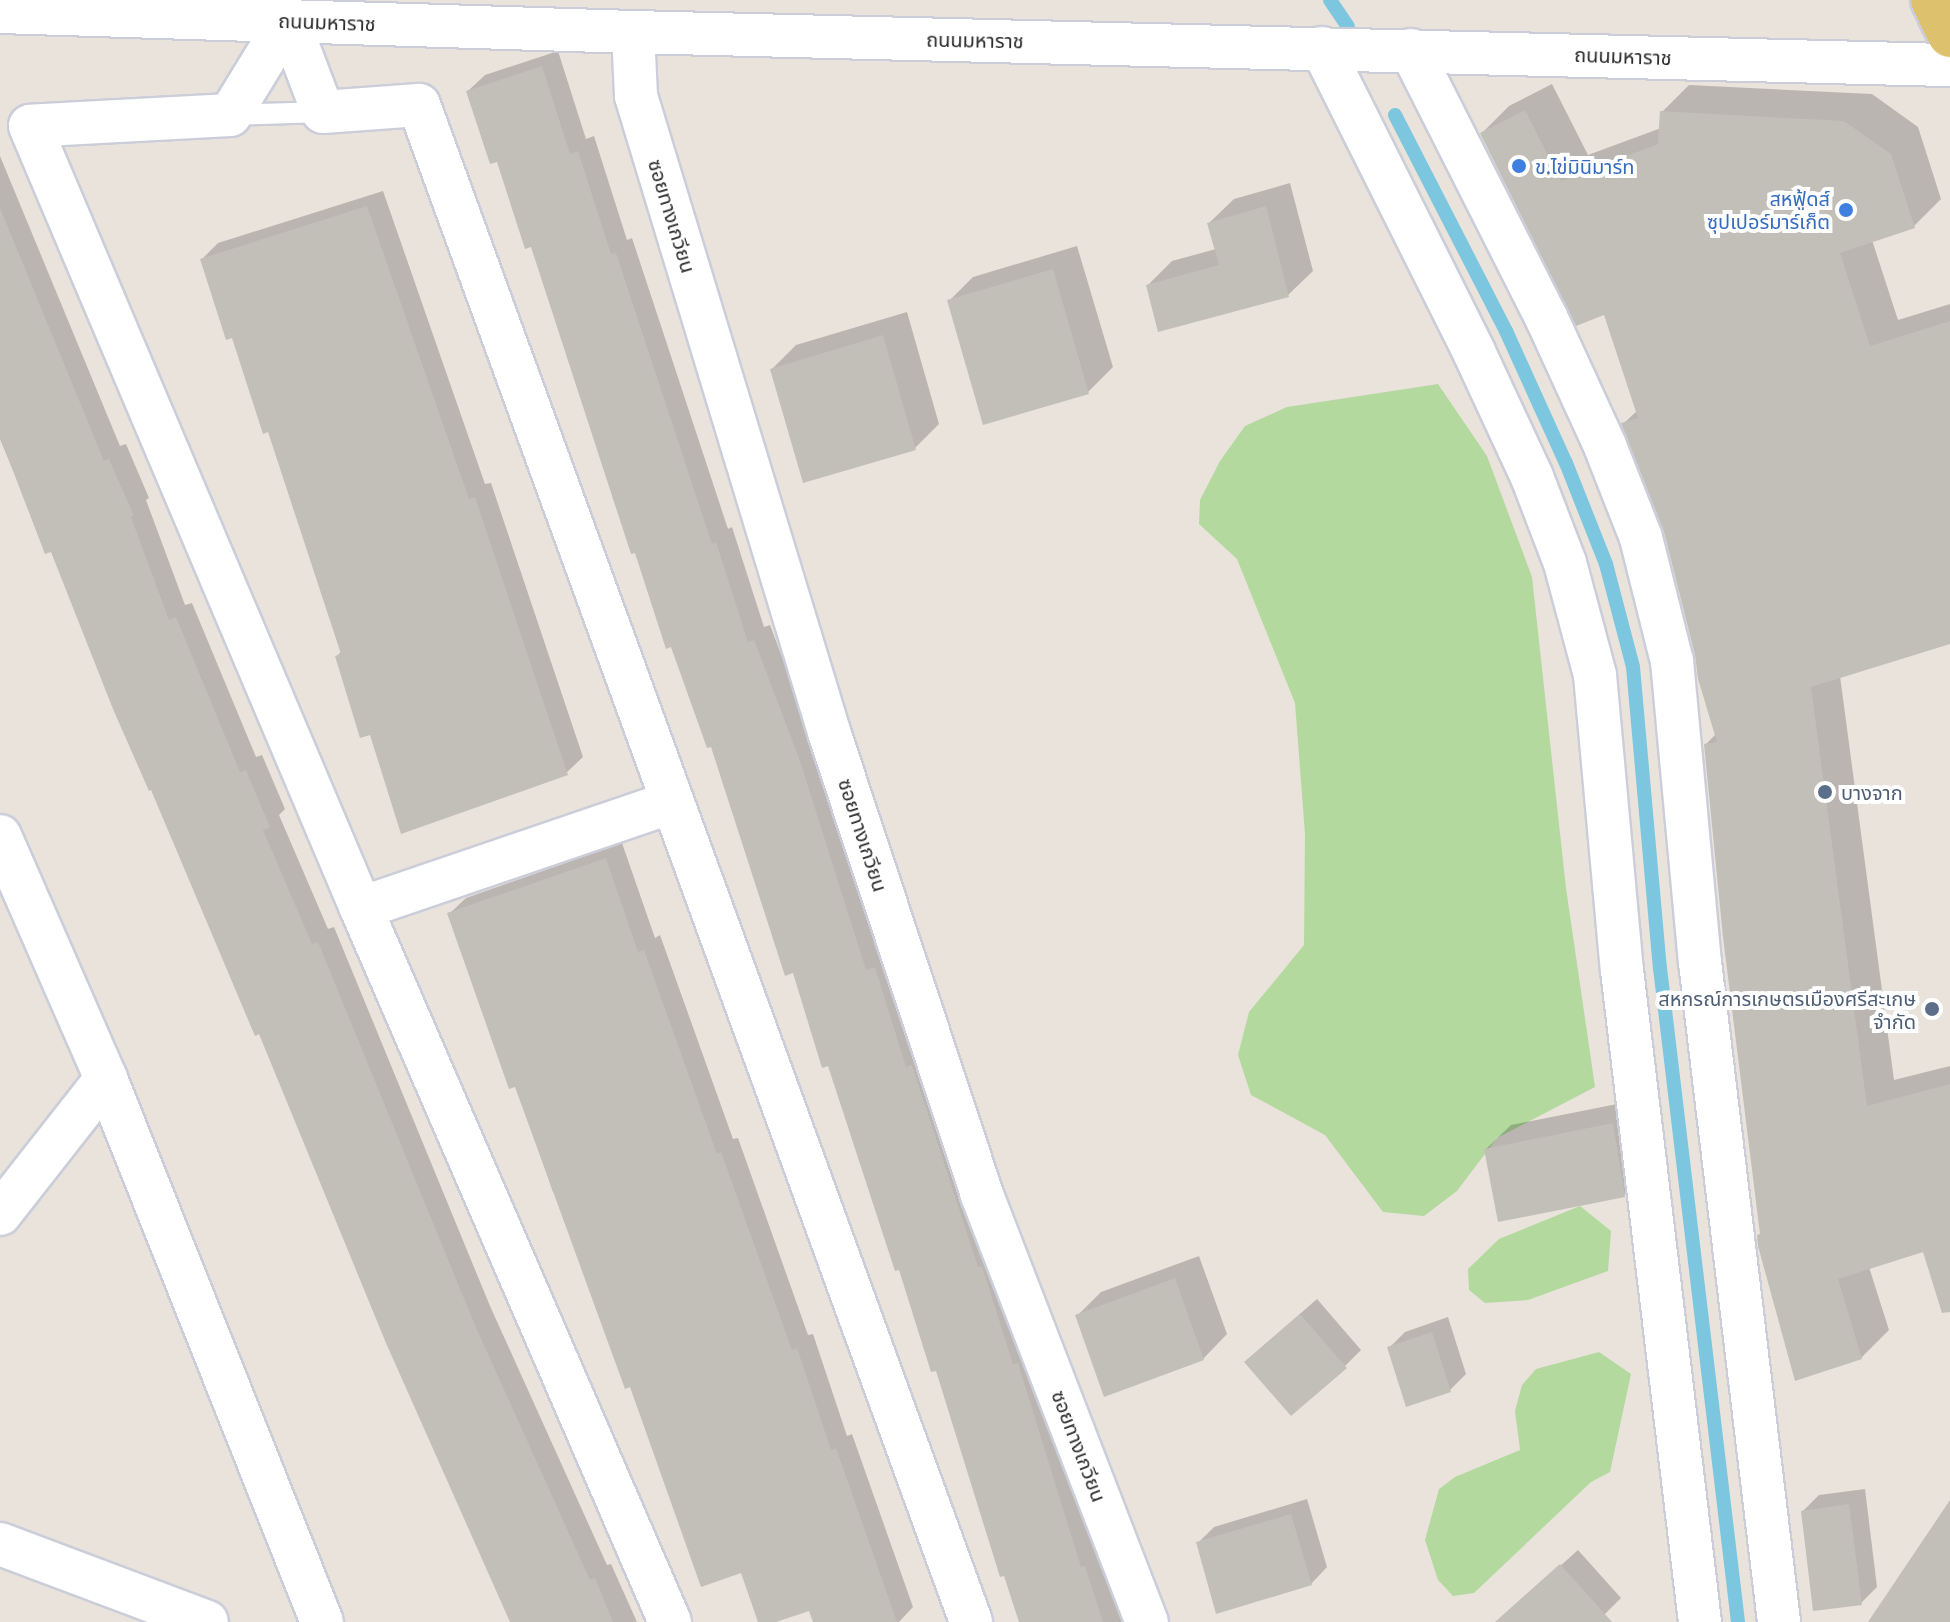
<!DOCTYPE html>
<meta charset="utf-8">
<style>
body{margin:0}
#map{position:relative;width:1950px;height:1622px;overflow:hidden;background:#e9e3dc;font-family:Commissioner,"Noto Sans Thai",sans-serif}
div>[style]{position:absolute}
.green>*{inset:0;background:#b4d99f}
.shadow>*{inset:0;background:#0003}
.stream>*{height:14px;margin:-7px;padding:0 7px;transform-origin:7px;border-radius:7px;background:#7cc7df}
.building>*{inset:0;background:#c2beb8}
.roads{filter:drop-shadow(2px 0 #cbced9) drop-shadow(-2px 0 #cbced9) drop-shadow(0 2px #cbced9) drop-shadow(0 -2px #cbced9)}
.lane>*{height:20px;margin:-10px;padding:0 10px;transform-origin:10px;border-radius:10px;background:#fff}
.street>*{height:42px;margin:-21px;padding:0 21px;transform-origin:21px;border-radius:21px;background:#fff}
.primary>*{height:44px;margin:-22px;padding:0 22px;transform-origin:22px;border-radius:22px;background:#dec16c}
.dots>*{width:22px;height:22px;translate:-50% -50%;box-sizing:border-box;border:4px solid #fff;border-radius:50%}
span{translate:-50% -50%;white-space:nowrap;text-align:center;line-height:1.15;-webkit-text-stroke:8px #fff;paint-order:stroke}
.street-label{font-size:20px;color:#292929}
.shop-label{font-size:20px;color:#366cbe}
.left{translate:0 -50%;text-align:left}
.right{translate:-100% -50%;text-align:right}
.service-label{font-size:20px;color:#4e5e75}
</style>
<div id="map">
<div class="green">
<div style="clip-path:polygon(1438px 384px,1487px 456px,1532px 577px,1566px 888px,1595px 1087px,1497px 1138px,1457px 1191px,1424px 1216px,1383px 1212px,1325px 1135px,1251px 1095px,1238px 1055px,1249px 1012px,1304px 945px,1305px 834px,1295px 703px,1237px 559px,1199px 524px,1200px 500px,1220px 461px,1245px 426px,1287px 407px)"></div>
<div style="clip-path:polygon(1580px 1206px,1611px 1231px,1608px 1271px,1528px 1300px,1485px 1303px,1469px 1290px,1468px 1269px,1499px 1239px)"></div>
<div style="clip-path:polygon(1599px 1352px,1631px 1374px,1610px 1472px,1591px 1482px,1474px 1593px,1453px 1596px,1438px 1580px,1425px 1540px,1439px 1489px,1455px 1477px,1520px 1450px,1515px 1411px,1522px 1385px,1536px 1369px)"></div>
</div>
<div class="shadow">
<div style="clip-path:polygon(558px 51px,586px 139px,594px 136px,627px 240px,632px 238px,728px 529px,732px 527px,764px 627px,770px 625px,815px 744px,1034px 1348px,1097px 1552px,1102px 1551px,1124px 1622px,1021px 1622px,937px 1368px,829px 1063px,532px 245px,468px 91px,485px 75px)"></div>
<div style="clip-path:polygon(1552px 84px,1588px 155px,1661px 128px,1662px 112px,1689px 85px,1872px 94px,1918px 127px,1941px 199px,1914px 226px,1872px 240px,1898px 320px,1950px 304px,1950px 642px,1840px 676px,1894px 1080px,1950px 1066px,1950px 1265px,1924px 1249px,1869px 1267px,1889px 1330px,1861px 1358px,1762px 1233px,1706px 744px,1716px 734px,1666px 532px,1623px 424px,1638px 410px,1606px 313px,1482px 133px,1509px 106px)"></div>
<div style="clip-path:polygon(0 156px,120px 446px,126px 444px,149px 498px,146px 500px,185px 605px,192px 603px,256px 757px,262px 755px,285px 809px,279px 815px,328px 929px,334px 927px,490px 1306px,607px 1565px,611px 1564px,637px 1622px,512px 1622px,52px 549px,47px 551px,0 439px)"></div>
<div style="clip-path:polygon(1290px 183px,1313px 271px,1288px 295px,1148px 285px,1172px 261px,1216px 249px,1209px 223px,1234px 199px)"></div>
<div style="clip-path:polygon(383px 191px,485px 484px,491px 483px,583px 757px,566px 773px,371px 732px,337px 656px,342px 651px,269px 429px,202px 259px,218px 243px)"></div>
<div style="clip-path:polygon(1077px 246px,1113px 367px,1088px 392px,949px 301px,973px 277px)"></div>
<div style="clip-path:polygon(907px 312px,939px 424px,915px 448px,772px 369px,796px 345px)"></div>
<div style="clip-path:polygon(622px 843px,655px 938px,660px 935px,733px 1139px,738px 1138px,808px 1335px,813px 1334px,847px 1436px,852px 1434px,913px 1607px,899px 1622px,815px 1622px,810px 1608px,760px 1622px,743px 1571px,632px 1384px,556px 1191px,553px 1192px,516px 1084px,449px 914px,466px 898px)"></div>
<div style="clip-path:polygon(1637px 1100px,1648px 1171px,1624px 1195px,1486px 1149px,1511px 1125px)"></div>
<div style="clip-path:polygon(1199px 1256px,1227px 1334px,1203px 1359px,1077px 1316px,1101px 1292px)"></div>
<div style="clip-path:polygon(1317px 1299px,1361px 1350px,1345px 1366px,1263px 1346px)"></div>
<div style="clip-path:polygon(1448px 1317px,1466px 1374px,1450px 1390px,1389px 1348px,1405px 1332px)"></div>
<div style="clip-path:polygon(1865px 1489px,1877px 1587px,1861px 1603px,1803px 1511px,1819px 1495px)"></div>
<div style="clip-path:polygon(1307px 1499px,1327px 1567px,1311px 1584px,1198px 1543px,1214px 1527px)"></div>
<div style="clip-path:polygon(1578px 1550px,1621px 1598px,1605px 1614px,1596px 1622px,1498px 1622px)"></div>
</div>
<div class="stream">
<div style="left:1330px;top:0;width:32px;rotate:56deg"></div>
<div style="left:1395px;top:115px;width:243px;rotate:62.8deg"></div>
<div style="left:1506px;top:331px;width:145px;rotate:65.6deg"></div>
<div style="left:1566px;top:463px;width:109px;rotate:68.4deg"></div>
<div style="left:1606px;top:564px;width:106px;rotate:75.3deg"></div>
<div style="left:1633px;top:667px;width:302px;rotate:84.9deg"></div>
<div style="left:1660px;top:968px;width:659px;rotate:83.2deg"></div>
</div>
<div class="building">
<div style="clip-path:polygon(542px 66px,570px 154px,578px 151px,611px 254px,616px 253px,712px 544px,716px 542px,748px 642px,754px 640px,800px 761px,866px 970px,875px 967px,906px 1067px,912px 1065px,978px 1267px,982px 1266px,1013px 1364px,1018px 1363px,1081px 1567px,1085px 1566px,1103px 1622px,1019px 1622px,1004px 1576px,1000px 1577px,936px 1371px,931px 1372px,899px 1270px,895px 1271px,828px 1066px,822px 1068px,793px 973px,785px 976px,711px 747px,707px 748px,671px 647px,666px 649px,635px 553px,631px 554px,531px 247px,525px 249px,497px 162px,490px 164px,466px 91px)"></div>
<div style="clip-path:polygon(1525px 110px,1561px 181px,1658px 144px,1660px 111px,1844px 121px,1891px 154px,1915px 228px,1840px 253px,1870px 346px,1950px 321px,1950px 644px,1811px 687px,1867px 1106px,1950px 1084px,1950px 1312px,1942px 1313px,1923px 1252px,1838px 1279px,1862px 1359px,1795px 1381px,1758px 1246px,1757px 1235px,1760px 1234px,1723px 937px,1704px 744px,1717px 742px,1698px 679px,1695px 655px,1664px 532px,1621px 423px,1638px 418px,1604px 315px,1576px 326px,1480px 133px)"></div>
<div style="clip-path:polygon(367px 206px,469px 499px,475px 497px,568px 775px,401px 834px,370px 735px,360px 738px,335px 656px,341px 654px,268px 432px,263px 434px,232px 338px,226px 340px,200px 259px)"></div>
<div style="clip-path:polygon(1266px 206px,1289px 297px,1158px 332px,1146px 285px,1219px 265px,1207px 223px)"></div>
<div style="clip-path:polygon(0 208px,104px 461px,109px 459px,134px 516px,131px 517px,169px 620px,176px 617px,240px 772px,246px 770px,270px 827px,263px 830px,312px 944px,318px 942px,474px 1323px,590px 1580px,595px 1578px,613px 1622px,510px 1622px,386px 1343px,259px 1034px,255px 1036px,151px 790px,149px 791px,113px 709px,51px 552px,45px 554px,0 437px)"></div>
<div style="clip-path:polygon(1053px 269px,1089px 394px,983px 425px,947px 300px)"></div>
<div style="clip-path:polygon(883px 335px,916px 450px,803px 483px,770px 369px)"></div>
<div style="clip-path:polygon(606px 858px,638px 952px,644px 950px,717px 1154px,721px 1152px,792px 1350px,797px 1348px,831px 1450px,836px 1448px,897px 1622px,813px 1622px,809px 1611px,776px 1622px,758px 1622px,741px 1573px,701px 1587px,630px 1387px,625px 1389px,515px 1087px,509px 1089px,447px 913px)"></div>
<div style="clip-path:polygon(1613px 1123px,1625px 1197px,1498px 1222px,1484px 1149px)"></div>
<div style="clip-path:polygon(1175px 1278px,1204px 1360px,1104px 1397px,1075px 1315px)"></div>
<div style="clip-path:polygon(1300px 1314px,1347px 1368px,1291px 1416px,1244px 1362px)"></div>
<div style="clip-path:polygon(1432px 1332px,1451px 1392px,1406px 1407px,1387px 1347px)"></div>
<div style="clip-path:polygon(1950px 1500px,1950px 1622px,1868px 1622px)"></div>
<div style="clip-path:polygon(1849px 1504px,1862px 1605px,1813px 1611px,1801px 1511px)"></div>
<div style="clip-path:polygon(1291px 1514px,1312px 1585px,1216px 1614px,1196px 1542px)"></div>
<div style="clip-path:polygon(1560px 1564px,1612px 1622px,1495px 1622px)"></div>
</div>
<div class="roads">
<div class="lane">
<div style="left:230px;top:115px;width:93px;rotate:-1.8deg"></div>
</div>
<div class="street">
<div style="left:0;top:12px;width:633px;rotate:1.81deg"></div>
<div style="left:633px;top:32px;width:1317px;rotate:1.44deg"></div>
<div style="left:288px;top:20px;width:111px;rotate:121.4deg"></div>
<div style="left:230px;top:115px;width:200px;rotate:176.9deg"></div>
<div style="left:30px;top:126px;width:849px;rotate:67.06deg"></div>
<div style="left:361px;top:908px;width:778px;rotate:66.6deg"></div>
<div style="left:288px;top:20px;width:98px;rotate:69.2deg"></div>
<div style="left:323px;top:112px;width:96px;rotate:-4.2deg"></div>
<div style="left:419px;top:105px;width:1614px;rotate:70deg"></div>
<div style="left:633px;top:32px;width:64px;rotate:87.3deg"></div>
<div style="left:636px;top:96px;width:668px;rotate:73.11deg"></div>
<div style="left:830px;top:735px;width:484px;rotate:71.7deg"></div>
<div style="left:982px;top:1195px;width:458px;rotate:68.9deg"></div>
<div style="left:1322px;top:48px;width:340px;rotate:63.4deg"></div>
<div style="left:1474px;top:352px;width:138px;rotate:65.1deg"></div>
<div style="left:1532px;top:477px;width:92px;rotate:69deg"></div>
<div style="left:1565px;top:563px;width:116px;rotate:75deg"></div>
<div style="left:1595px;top:675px;width:296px;rotate:84.8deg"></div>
<div style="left:1622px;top:970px;width:657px;rotate:83.18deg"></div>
<div style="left:1411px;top:50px;width:299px;rotate:63.2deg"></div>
<div style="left:1546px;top:317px;width:142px;rotate:65.4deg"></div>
<div style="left:1605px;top:446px;width:99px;rotate:68.6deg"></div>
<div style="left:1641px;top:538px;width:127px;rotate:75.9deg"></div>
<div style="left:1672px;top:661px;width:302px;rotate:84.7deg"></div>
<div style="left:1700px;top:962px;width:665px;rotate:83.17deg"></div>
<div style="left:0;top:836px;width:265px;rotate:66.4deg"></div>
<div style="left:106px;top:1079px;width:584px;rotate:68.31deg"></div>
<div style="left:361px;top:908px;width:329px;rotate:-18.8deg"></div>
<div style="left:0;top:1214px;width:172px;rotate:-51.9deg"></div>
<div style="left:0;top:1544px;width:221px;rotate:20.6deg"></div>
</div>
<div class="primary">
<div style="left:1933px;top:0;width:39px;rotate:64deg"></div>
</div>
</div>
<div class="dots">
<div style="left:1519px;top:166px;background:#3f7fe0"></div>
<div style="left:1846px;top:210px;background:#3f7fe0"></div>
<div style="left:1825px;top:792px;background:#5c6f8a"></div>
<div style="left:1932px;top:1009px;background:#5c6f8a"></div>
</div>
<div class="street-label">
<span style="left:327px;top:22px;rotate:2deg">ถนนมหาราช</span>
<span style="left:975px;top:40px;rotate:1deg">ถนนมหาราช</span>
<span style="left:1623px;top:56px;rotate:2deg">ถนนมหาราช</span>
<span style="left:672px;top:216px;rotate:73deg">ซอยทางเกวียน</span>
<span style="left:863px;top:835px;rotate:72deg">ซอยทางเกวียน</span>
<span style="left:1079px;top:1446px;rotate:69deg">ซอยทางเกวียน</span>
</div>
<div class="shop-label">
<span class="left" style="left:1535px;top:166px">ข.ไข่มินิมาร์ท</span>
<span class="right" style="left:1830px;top:210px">สหฟู้ดส์<br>ซุปเปอร์มาร์เก็ต</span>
</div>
<div class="service-label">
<span class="left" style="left:1841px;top:792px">บางจาก</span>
<span class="right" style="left:1916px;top:1010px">สหกรณ์การเกษตรเมืองศรีสะเกษ<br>จำกัด</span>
</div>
</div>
